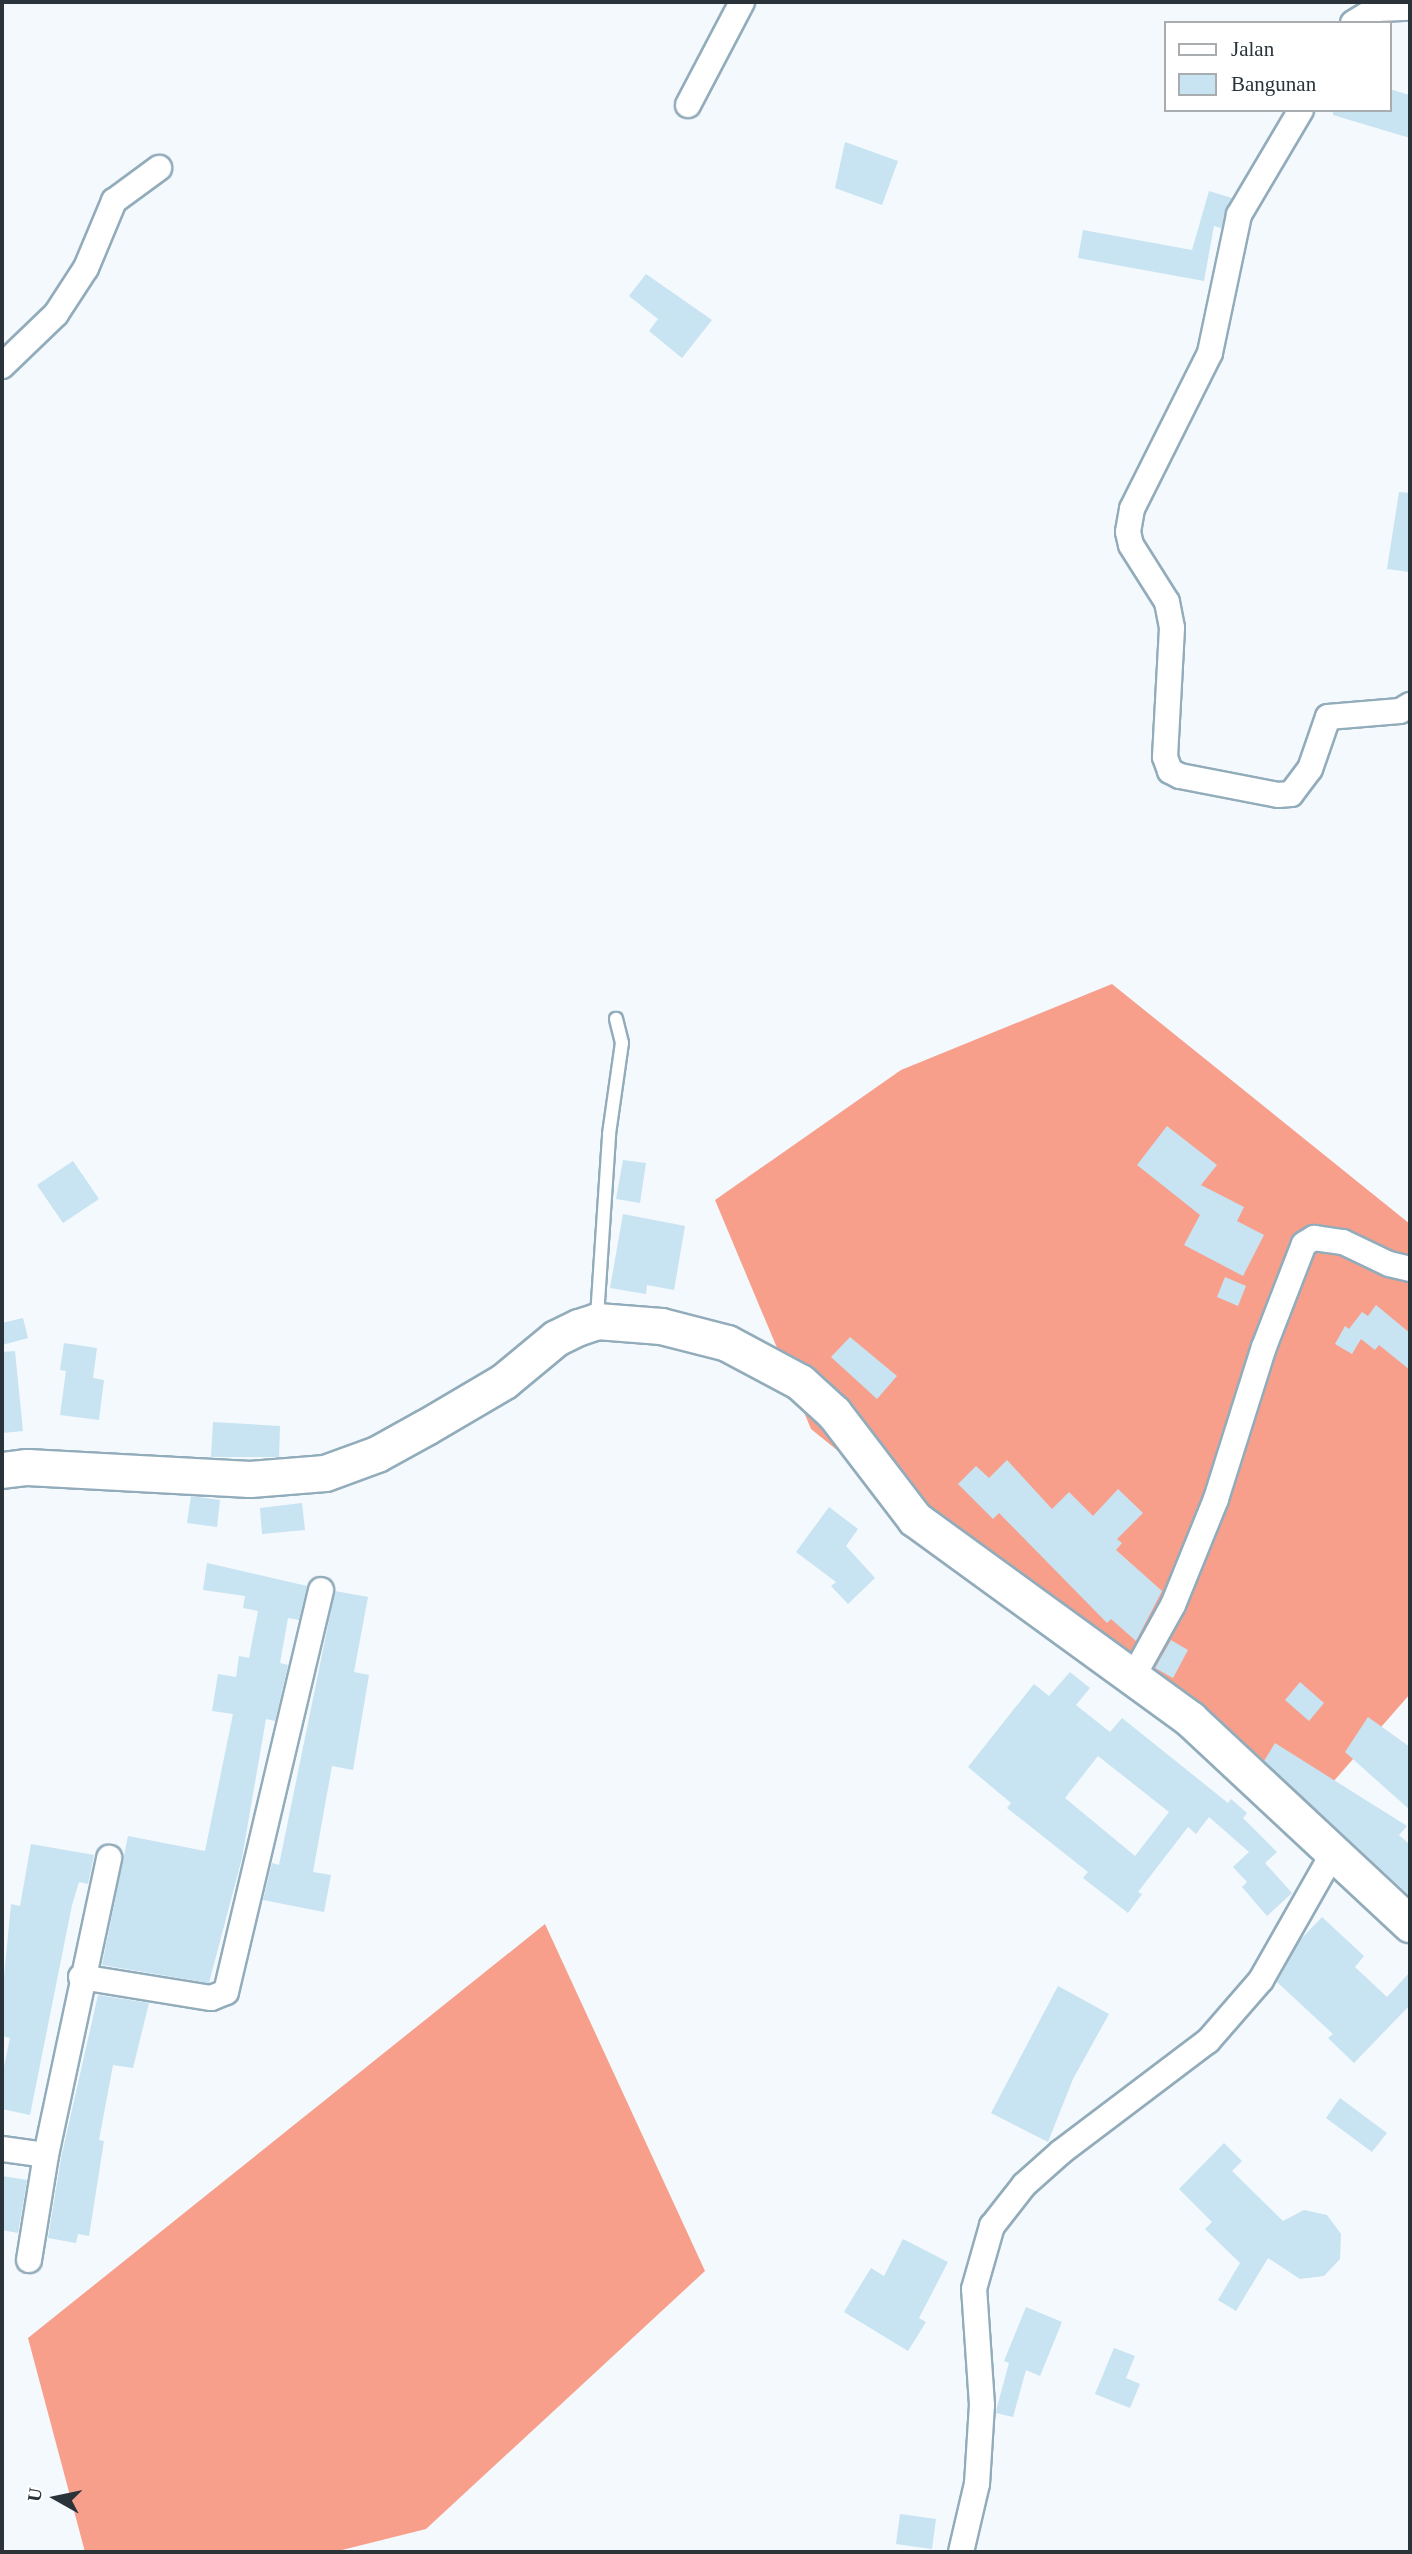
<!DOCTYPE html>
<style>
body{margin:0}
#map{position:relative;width:1412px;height:2554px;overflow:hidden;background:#f3f9fc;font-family:Georgia,serif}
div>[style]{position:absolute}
.forest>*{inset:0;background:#f79f8b}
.building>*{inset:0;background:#c8e3f2}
.roads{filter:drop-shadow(2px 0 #92acbb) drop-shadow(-2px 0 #92acbb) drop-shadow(0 2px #92acbb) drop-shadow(0 -2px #92acbb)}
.lane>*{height:12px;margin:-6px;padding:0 6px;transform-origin:6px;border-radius:6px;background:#fff}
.street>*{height:24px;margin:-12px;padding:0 12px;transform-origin:12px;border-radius:12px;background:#fff}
.secondary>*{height:35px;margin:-17.5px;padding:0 17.5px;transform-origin:17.5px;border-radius:17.5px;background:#fff}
span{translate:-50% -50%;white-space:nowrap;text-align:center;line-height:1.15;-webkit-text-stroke:5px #fff;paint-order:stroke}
.frame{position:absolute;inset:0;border:4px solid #293339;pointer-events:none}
.legend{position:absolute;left:1164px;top:21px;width:228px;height:91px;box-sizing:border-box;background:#fff;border:2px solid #a9adb0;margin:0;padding:9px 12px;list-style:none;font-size:21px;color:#293339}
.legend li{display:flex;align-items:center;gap:14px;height:35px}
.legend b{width:35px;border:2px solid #a9adb0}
.north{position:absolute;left:21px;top:2463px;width:70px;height:70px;-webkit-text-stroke:5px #fff;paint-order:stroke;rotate:279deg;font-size:19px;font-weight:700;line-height:28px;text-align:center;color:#293339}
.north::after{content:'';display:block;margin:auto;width:24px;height:32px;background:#293339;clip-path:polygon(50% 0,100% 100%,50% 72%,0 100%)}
</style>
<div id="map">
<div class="forest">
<div style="clip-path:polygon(1112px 984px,1410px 1224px,1410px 1694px,1297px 1823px,811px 1429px,715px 1200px,901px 1070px)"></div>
<div style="clip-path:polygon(545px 1924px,705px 2271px,426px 2529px,334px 2552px,85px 2552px,28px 2338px)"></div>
</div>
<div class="building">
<div style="clip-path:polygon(1389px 89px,1410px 95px,1410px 138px,1333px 115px,1333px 110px,1389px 110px)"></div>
<div style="clip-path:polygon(845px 142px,898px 161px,882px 205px,835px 188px)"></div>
<div style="clip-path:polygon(1209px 191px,1232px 198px,1221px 228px,1214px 226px,1204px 281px,1078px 258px,1083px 230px,1192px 250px)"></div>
<div style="clip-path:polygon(646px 274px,712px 320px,682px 358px,649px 331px,658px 319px,629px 296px)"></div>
<div style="clip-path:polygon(1399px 492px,1410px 493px,1410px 572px,1387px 569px)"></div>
<div style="clip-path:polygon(1167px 1126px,1217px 1165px,1201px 1185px,1244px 1207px,1237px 1221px,1264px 1235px,1243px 1276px,1184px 1245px,1200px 1215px,1137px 1165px)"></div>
<div style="clip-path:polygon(623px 1160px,646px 1163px,640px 1203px,616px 1199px)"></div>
<div style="clip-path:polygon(73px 1161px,99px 1199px,63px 1223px,37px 1185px)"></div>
<div style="clip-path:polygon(623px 1214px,685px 1226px,674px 1290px,647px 1285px,646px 1294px,610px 1288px)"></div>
<div style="clip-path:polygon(1225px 1277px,1246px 1286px,1238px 1306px,1217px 1297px)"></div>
<div style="clip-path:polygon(1376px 1305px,1410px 1333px,1410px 1370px,1379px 1345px,1375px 1350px,1361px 1339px,1352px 1354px,1335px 1344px,1345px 1326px,1349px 1329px,1362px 1312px,1368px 1316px)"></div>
<div style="clip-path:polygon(23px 1318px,28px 1338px,2px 1345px,2px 1323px)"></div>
<div style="clip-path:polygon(850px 1337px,897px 1376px,877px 1399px,831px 1357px)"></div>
<div style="clip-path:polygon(64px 1343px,97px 1348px,93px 1378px,104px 1380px,99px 1420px,60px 1415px,66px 1371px,60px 1370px)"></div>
<div style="clip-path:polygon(15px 1351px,23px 1431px,2px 1433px,2px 1352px)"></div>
<div style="clip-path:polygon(213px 1422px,280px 1426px,279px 1457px,211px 1457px)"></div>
<div style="clip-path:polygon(1007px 1460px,1052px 1509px,1069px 1492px,1093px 1516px,1118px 1489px,1143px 1513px,1117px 1539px,1122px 1543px,1116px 1550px,1162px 1591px,1136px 1641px,1111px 1619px,1107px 1623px,999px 1513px,993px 1519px,958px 1484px,976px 1466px,989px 1478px)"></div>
<div style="clip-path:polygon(191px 1496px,220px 1500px,217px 1527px,187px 1523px)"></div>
<div style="clip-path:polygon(302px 1503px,305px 1530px,262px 1534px,260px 1508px)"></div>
<div style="clip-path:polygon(829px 1507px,858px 1529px,846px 1546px,875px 1578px,848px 1604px,831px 1586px,836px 1582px,796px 1552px)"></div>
<div style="clip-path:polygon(207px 1563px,307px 1586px,299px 1620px,288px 1618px,280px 1663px,288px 1665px,275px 1721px,266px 1719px,242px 1858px,209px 1983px,102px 1965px,128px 1836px,205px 1851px,233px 1714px,212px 1711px,218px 1674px,236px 1677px,239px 1656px,249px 1658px,258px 1611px,243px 1608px,245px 1596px,203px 1590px)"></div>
<div style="clip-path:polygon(335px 1591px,368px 1597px,354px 1672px,369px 1675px,353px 1770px,332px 1766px,313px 1872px,331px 1875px,324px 1912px,263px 1900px,272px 1863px,279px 1865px)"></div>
<div style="clip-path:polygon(1171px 1640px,1188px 1650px,1173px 1678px,1155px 1668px)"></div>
<div style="clip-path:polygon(evenodd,1070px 1672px,1090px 1688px,1076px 1705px,1110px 1732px,1122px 1718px,1228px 1803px,1231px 1799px,1247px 1813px,1243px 1818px,1277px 1852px,1265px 1863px,1292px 1893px,1267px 1916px,1242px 1887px,1247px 1882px,1233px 1867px,1249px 1852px,1209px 1817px,1196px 1834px,1188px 1827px,1138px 1892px,1142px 1894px,1128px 1913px,1083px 1878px,1088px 1872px,1007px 1808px,1011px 1803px,968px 1767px,1034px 1684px,1049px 1696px,1070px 1672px,1098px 1756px,1169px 1812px,1135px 1856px,1065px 1798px,1098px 1756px)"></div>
<div style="clip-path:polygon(1300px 1682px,1324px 1703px,1309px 1721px,1285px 1700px)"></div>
<div style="clip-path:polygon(1368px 1717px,1410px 1747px,1410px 1810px,1345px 1752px)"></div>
<div style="clip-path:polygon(1275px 1743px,1407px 1826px,1399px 1835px,1410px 1845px,1410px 1896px,1264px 1761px)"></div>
<div style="clip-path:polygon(31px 1844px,94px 1855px,88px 1884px,79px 1882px,72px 1905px,30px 2115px,2px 2109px,2px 2076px,10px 2038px,2px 2036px,2px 1997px,11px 1904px,20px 1906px)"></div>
<div style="clip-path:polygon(1322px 1917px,1364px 1956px,1355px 1967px,1387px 1997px,1410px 1972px,1410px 2005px,1354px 2063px,1328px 2038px,1333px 2034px,1277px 1982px,1301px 1939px)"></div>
<div style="clip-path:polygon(1058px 1986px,1109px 2014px,1073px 2079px,1048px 2142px,991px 2113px)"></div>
<div style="clip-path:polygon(98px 1995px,149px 2003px,133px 2068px,113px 2065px,99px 2140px,104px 2141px,89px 2236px,78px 2234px,76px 2243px,48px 2238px,61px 2158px)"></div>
<div style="clip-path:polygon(1340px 2098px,1387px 2133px,1372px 2152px,1326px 2118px)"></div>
<div style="clip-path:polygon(1224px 2143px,1242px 2161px,1232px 2171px,1283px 2221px,1304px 2210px,1327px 2215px,1341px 2234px,1340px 2259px,1324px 2276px,1300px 2279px,1268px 2258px,1236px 2311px,1218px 2300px,1240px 2263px,1205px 2229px,1212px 2222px,1179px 2189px)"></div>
<div style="clip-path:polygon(2px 2176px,27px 2180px,18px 2233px,2px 2230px)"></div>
<div style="clip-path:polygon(903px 2239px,948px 2262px,919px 2318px,926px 2322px,908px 2351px,844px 2312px,871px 2268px,884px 2276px)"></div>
<div style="clip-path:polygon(1026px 2307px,1062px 2322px,1040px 2376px,1026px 2370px,1013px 2417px,996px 2413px,997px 2407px,1009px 2363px,1004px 2361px)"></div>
<div style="clip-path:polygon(1114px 2348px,1135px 2356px,1126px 2378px,1140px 2384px,1130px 2408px,1095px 2394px)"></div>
<div style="clip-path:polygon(900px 2514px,936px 2519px,932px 2549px,896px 2544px)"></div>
</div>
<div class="roads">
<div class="lane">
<div style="left:597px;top:1317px;width:183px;rotate:-86.2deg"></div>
<div style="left:609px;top:1134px;width:92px;rotate:-81.9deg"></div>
<div style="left:622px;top:1043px;width:25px;rotate:-104deg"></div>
</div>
<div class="street">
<div style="left:1353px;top:23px;width:27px;rotate:-31deg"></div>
<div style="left:1376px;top:9px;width:34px;rotate:-2deg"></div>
<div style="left:688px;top:105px;width:116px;rotate:-62.3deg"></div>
<div style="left:1301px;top:110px;width:122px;rotate:120.6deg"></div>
<div style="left:1239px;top:215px;width:141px;rotate:101.9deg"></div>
<div style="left:1210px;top:353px;width:174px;rotate:116.6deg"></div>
<div style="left:1132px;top:509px;width:23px;rotate:100deg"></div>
<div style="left:1128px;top:532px;width:13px;rotate:77deg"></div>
<div style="left:1131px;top:545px;width:67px;rotate:57.7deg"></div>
<div style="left:1167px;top:602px;width:26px;rotate:79deg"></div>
<div style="left:1172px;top:628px;width:129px;rotate:93.1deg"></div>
<div style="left:1165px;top:757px;width:15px;rotate:70deg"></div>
<div style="left:1170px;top:771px;width:11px;rotate:27deg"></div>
<div style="left:1180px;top:776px;width:100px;rotate:11deg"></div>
<div style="left:1278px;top:795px;width:13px;rotate:-4deg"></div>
<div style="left:1291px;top:794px;width:31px;rotate:-53deg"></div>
<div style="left:1310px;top:769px;width:55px;rotate:-70.9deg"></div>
<div style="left:1328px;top:717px;width:72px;rotate:-4.8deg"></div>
<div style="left:1400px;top:711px;width:12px;rotate:-31deg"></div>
<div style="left:2px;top:366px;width:75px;rotate:-43.9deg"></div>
<div style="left:56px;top:314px;width:55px;rotate:-56.9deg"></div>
<div style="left:86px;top:268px;width:73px;rotate:-67.3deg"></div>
<div style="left:114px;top:201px;width:56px;rotate:-36.3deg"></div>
<div style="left:1134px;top:1675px;width:80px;rotate:-60.9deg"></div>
<div style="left:1173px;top:1605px;width:114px;rotate:-67.9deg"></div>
<div style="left:1216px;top:1499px;width:159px;rotate:-72.5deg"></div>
<div style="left:1264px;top:1347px;width:110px;rotate:-68.8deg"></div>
<div style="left:1304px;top:1244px;width:12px;rotate:-31deg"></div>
<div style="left:1314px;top:1238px;width:29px;rotate:8deg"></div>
<div style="left:1343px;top:1242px;width:51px;rotate:25.6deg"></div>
<div style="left:1389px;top:1264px;width:22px;rotate:13deg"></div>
<div style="left:81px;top:1977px;width:132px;rotate:9.2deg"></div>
<div style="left:211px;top:1998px;width:16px;rotate:-22deg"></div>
<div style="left:226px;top:1992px;width:413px;rotate:-76.7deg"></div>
<div style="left:2px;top:2149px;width:44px;rotate:7.8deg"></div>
<div style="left:46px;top:2155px;width:304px;rotate:-78deg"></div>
<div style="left:29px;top:2260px;width:106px;rotate:-80.8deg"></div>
<div style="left:961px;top:2552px;width:70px;rotate:-76.8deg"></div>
<div style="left:977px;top:2484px;width:79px;rotate:-86.4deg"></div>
<div style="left:982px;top:2405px;width:116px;rotate:-93.9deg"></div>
<div style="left:974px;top:2289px;width:66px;rotate:-74.1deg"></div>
<div style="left:992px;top:2226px;width:52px;rotate:-52deg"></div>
<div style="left:1024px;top:2185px;width:50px;rotate:-41.7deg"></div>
<div style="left:1061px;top:2152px;width:184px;rotate:-37.1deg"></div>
<div style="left:1208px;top:2041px;width:81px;rotate:-49deg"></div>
<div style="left:1261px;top:1980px;width:144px;rotate:-60.4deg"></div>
</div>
<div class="secondary">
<div style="left:2px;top:1470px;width:25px;rotate:-7deg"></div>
<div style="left:27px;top:1467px;width:223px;rotate:3.1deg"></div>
<div style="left:250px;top:1479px;width:75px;rotate:-4.6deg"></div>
<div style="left:325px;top:1473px;width:55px;rotate:-20.1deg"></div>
<div style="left:377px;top:1454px;width:56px;rotate:-28.9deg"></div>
<div style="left:426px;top:1427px;width:91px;rotate:-30.5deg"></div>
<div style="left:504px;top:1381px;width:67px;rotate:-39.6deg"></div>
<div style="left:556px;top:1338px;width:25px;rotate:-26deg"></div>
<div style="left:579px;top:1327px;width:19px;rotate:-18deg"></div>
<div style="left:597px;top:1321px;width:64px;rotate:4.5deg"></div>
<div style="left:661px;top:1326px;width:68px;rotate:14.4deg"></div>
<div style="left:727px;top:1343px;width:83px;rotate:28.1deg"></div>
<div style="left:800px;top:1382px;width:46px;rotate:42.4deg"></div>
<div style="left:834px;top:1413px;width:133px;rotate:52.6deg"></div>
<div style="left:915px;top:1519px;width:340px;rotate:36deg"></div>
<div style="left:1190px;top:1719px;width:301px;rotate:43deg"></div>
</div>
</div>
<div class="frame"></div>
<ul class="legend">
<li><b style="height:9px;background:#fff"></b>Jalan</li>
<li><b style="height:19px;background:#c8e3f2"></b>Bangunan</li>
</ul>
<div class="north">U</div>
</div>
